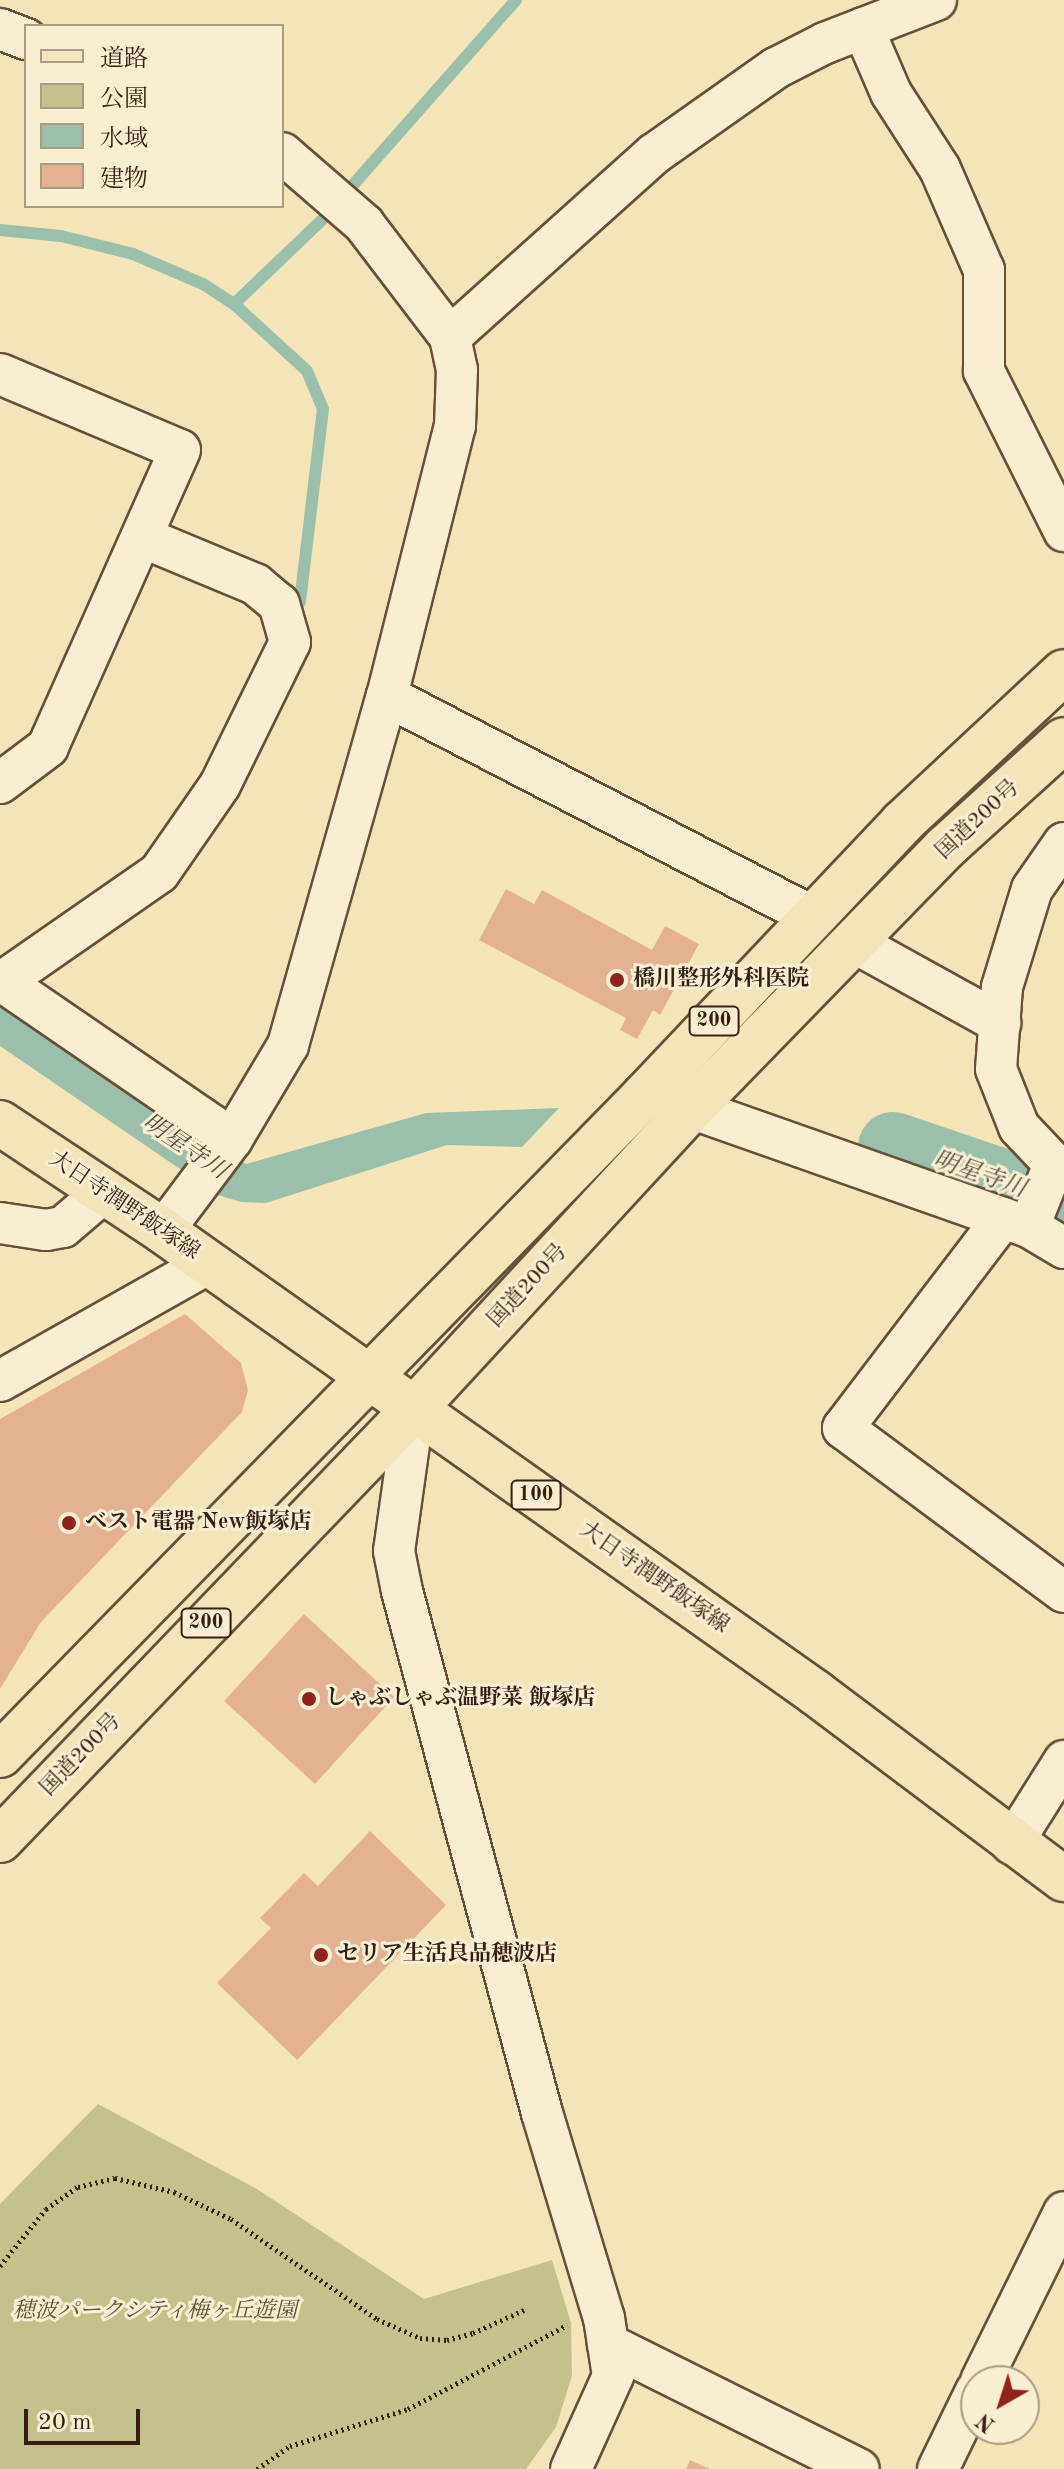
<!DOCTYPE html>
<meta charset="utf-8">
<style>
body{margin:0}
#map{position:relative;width:1064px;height:2469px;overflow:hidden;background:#f4e5b8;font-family:"Old Standard TT","Noto Serif JP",serif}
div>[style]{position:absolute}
.green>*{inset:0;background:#c2c28a}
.water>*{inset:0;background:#9cbfac}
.stream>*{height:12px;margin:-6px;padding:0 6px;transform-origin:6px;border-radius:6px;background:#9cbfac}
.river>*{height:70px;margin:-35px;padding:0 35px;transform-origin:35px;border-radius:35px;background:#9cbfac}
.building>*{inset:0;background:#e4b191}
.path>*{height:5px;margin-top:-2.5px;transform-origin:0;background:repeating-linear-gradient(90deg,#361e10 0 2px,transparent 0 6px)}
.roads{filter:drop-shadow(2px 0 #66503a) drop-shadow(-2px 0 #66503a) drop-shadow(0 2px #66503a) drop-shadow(0 -2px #66503a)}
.minor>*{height:40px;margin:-20px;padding:0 20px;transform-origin:20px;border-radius:20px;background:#f8eed1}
.major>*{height:44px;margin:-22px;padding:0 22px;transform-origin:22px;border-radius:22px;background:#f4e5b8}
.highway>*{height:44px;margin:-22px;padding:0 22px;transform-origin:22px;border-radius:22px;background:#f4e5b8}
.dots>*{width:22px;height:22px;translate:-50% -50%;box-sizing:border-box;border:4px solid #f8eed1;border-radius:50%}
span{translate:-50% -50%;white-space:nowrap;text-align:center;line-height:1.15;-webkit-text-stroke:6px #f8eed1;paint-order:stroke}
.shield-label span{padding:2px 6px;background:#f8eed1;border:2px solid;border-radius:6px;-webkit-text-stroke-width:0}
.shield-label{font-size:20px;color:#361e10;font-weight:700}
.street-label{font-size:22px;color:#361e10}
.poi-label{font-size:22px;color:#361e10;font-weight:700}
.left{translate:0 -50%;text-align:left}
.park-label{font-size:22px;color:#604f35;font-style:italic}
.water-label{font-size:24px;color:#554e3f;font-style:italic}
.legend{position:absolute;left:24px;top:24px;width:260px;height:184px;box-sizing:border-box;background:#f8eed1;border:2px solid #aa9b84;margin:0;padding:10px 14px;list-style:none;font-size:24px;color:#361e10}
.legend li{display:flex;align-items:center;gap:16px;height:40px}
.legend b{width:40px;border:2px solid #aa9b84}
.north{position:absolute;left:960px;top:2365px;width:80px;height:80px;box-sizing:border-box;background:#f8eed1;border:2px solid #aa9b84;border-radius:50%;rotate:219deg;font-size:22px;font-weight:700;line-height:32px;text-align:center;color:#361e10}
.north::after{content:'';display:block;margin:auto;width:28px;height:36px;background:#8f2418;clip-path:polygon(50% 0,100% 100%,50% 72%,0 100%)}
.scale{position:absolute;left:24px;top:2409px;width:116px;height:36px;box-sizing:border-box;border:4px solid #361e10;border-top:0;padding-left:10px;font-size:24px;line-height:28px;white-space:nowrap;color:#361e10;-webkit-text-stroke:6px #f8eed1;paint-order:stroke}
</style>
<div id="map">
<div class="green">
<div style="clip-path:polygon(98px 2104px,257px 2189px,424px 2299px,552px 2260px,571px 2323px,572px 2376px,556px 2427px,526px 2469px,0 2469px,0 2204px)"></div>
</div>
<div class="water">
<div style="clip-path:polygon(0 1005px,246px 1164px,426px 1113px,559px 1108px,522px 1147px,447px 1145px,266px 1203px,241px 1202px,218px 1195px,0 1046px)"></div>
</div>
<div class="stream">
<div style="left:352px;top:186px;width:248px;rotate:-48.6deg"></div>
<div style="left:0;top:230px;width:61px;rotate:5.6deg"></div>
<div style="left:61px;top:236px;width:74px;rotate:14deg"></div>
<div style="left:133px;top:254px;width:76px;rotate:23.2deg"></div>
<div style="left:203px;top:284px;width:37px;rotate:33deg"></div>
<div style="left:234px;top:304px;width:99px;rotate:42.5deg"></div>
<div style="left:307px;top:371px;width:41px;rotate:67.2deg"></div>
<div style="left:323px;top:409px;width:195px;rotate:96.8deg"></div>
<div style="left:234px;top:304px;width:127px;rotate:-43.7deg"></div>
</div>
<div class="river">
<div style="left:893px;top:1147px;width:181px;rotate:18.7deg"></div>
</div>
<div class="building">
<div style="clip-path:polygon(506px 889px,534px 904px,542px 890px,652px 950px,665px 926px,699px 944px,660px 1015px,653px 1010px,637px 1039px,620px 1030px,626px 1018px,479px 940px)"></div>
<div style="clip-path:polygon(185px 1314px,241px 1363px,248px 1390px,242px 1412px,41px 1622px,0 1689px,0 1419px)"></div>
<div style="clip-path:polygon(304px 1614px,394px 1697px,315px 1784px,224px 1701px)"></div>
<div style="clip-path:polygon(370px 1831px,446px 1905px,297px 2060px,217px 1983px,271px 1928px,260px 1918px,304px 1873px,318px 1886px)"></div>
<div style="clip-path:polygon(690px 2460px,710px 2469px,686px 2469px)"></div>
</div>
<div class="path">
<div style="left:0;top:2266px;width:73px;rotate:-51.1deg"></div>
<div style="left:46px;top:2209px;width:39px;rotate:-35deg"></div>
<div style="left:78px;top:2187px;width:38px;rotate:-14deg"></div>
<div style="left:115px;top:2178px;width:61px;rotate:13.3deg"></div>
<div style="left:174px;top:2192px;width:63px;rotate:25.3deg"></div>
<div style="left:231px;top:2219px;width:177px;rotate:34.4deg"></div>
<div style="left:377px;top:2319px;width:47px;rotate:23.8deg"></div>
<div style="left:420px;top:2338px;width:27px;rotate:4deg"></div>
<div style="left:447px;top:2340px;width:27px;rotate:-15deg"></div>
<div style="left:473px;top:2333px;width:56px;rotate:-24.3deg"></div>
<div style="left:257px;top:2469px;width:40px;rotate:-34.9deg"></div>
<div style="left:290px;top:2446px;width:124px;rotate:-17.4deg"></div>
<div style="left:408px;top:2409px;width:180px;rotate:-27.8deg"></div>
</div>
<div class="roads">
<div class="minor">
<div style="left:863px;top:28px;width:71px;rotate:66.7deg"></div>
<div style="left:891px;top:93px;width:90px;rotate:57.2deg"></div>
<div style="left:940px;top:169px;width:110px;rotate:66.5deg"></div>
<div style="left:984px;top:270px;width:101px;rotate:90deg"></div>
<div style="left:984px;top:371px;width:179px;rotate:63.4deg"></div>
<div style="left:0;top:29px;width:28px;rotate:21deg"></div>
<div style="left:450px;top:337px;width:274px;rotate:-41.9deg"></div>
<div style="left:654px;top:154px;width:149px;rotate:-35.2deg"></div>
<div style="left:776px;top:68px;width:55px;rotate:-27deg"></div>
<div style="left:825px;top:43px;width:119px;rotate:-21.2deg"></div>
<div style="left:0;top:374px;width:195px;rotate:22.9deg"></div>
<div style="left:180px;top:450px;width:325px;rotate:114deg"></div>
<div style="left:48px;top:747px;width:60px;rotate:143.1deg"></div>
<div style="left:387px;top:696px;width:478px;rotate:27.4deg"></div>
<div style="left:855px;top:943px;width:166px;rotate:28.9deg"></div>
<div style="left:0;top:980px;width:281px;rotate:34.4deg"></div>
<div style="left:2px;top:982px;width:191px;rotate:-34.8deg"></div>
<div style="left:159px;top:873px;width:107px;rotate:-55.3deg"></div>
<div style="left:220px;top:785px;width:159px;rotate:-63.9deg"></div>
<div style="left:290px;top:642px;width:40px;rotate:-106deg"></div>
<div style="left:279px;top:604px;width:31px;rotate:-140deg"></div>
<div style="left:255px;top:584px;width:122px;rotate:-157.4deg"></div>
<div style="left:665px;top:1099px;width:386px;rotate:19.4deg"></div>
<div style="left:1029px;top:1227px;width:41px;rotate:31deg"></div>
<div style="left:1003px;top:1218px;width:264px;rotate:127.3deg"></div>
<div style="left:843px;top:1428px;width:275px;rotate:36.6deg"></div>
<div style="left:0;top:1223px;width:47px;rotate:8.7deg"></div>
<div style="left:46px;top:1230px;width:17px;rotate:-10deg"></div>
<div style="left:63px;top:1227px;width:55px;rotate:-40.6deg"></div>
<div style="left:1029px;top:1227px;width:68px;rotate:-68.4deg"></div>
<div style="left:1054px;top:1164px;width:51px;rotate:-133.4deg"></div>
<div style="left:1019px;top:1127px;width:62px;rotate:-111.6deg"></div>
<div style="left:996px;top:1069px;width:82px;rotate:-85.8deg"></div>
<div style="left:1002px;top:987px;width:102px;rotate:-73deg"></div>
<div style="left:1032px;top:889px;width:56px;rotate:-55.2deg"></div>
<div style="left:163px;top:1231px;width:115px;rotate:-53.1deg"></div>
<div style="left:232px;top:1139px;width:109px;rotate:-59.2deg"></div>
<div style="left:288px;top:1045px;width:363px;rotate:-74.2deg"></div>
<div style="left:387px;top:696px;width:278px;rotate:-75.9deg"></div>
<div style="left:455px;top:426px;width:56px;rotate:-88deg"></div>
<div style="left:457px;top:370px;width:34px;rotate:-102deg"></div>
<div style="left:450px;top:337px;width:142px;rotate:-127.3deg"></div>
<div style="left:364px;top:224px;width:108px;rotate:-139.1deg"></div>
<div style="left:0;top:1381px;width:239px;rotate:-29.4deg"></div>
<div style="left:414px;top:1409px;width:143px;rotate:98deg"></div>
<div style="left:394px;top:1551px;width:41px;rotate:78.7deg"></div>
<div style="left:402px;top:1591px;width:540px;rotate:74.99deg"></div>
<div style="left:542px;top:2113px;width:214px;rotate:73.2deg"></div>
<div style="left:604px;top:2318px;width:59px;rotate:81.2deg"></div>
<div style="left:613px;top:2376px;width:102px;rotate:114.3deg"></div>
<div style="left:1012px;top:1844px;width:98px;rotate:-57.9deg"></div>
<div style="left:608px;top:2344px;width:280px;rotate:26.5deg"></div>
<div style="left:981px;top:2381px;width:188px;rotate:-63.8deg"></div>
<div style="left:938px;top:2469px;width:87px;rotate:-64deg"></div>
</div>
<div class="major">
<div style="left:0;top:1123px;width:196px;rotate:33.5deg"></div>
<div style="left:163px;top:1231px;width:800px;rotate:35.28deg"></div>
<div style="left:816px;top:1693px;width:310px;rotate:36.9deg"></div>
</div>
<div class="highway">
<div style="left:0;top:1755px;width:923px;rotate:-45.66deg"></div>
<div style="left:645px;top:1095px;width:374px;rotate:-46.6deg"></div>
<div style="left:902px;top:823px;width:221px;rotate:-43deg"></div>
<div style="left:0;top:1840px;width:598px;rotate:-46.15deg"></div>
<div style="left:414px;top:1409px;width:413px;rotate:-47.3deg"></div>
<div style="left:694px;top:1106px;width:361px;rotate:-45.8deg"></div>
<div style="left:946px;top:847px;width:159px;rotate:-42.2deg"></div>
</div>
</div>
<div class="dots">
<div style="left:617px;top:980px;background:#8f2418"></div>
<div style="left:69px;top:1523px;background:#8f2418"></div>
<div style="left:309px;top:1699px;background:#8f2418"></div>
<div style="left:321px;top:1955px;background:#8f2418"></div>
</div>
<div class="shield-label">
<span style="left:714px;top:1021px">200</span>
<span style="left:536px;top:1495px">100</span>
<span style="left:206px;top:1623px">200</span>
</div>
<div class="street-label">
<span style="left:978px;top:820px;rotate:-43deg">国道200号</span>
<span style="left:124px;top:1206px;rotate:34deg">大日寺潤野飯塚線</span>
<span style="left:528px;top:1286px;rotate:-47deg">国道200号</span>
<span style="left:654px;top:1578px;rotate:35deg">大日寺潤野飯塚線</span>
<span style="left:81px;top:1755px;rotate:-46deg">国道200号</span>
</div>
<div class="poi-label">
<span class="left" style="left:633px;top:980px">橋川整形外科医院</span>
<span class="left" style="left:85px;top:1523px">ベスト電器 New飯塚店</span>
<span class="left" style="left:325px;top:1699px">しゃぶしゃぶ温野菜 飯塚店</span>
<span class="left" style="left:337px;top:1955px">セリア生活良品穂波店</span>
</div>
<div class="park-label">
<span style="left:155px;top:2312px">穂波パークシティ梅ヶ丘遊園</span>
</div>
<div class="water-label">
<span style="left:184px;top:1148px;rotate:34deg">明星寺川</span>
<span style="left:979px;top:1176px;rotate:19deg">明星寺川</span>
</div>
<ul class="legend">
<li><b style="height:10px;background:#f4e5b8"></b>道路</li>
<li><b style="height:22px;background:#c2c28a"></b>公園</li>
<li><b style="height:22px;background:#9cbfac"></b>水域</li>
<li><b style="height:22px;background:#e4b191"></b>建物</li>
</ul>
<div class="north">N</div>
<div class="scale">20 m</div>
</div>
